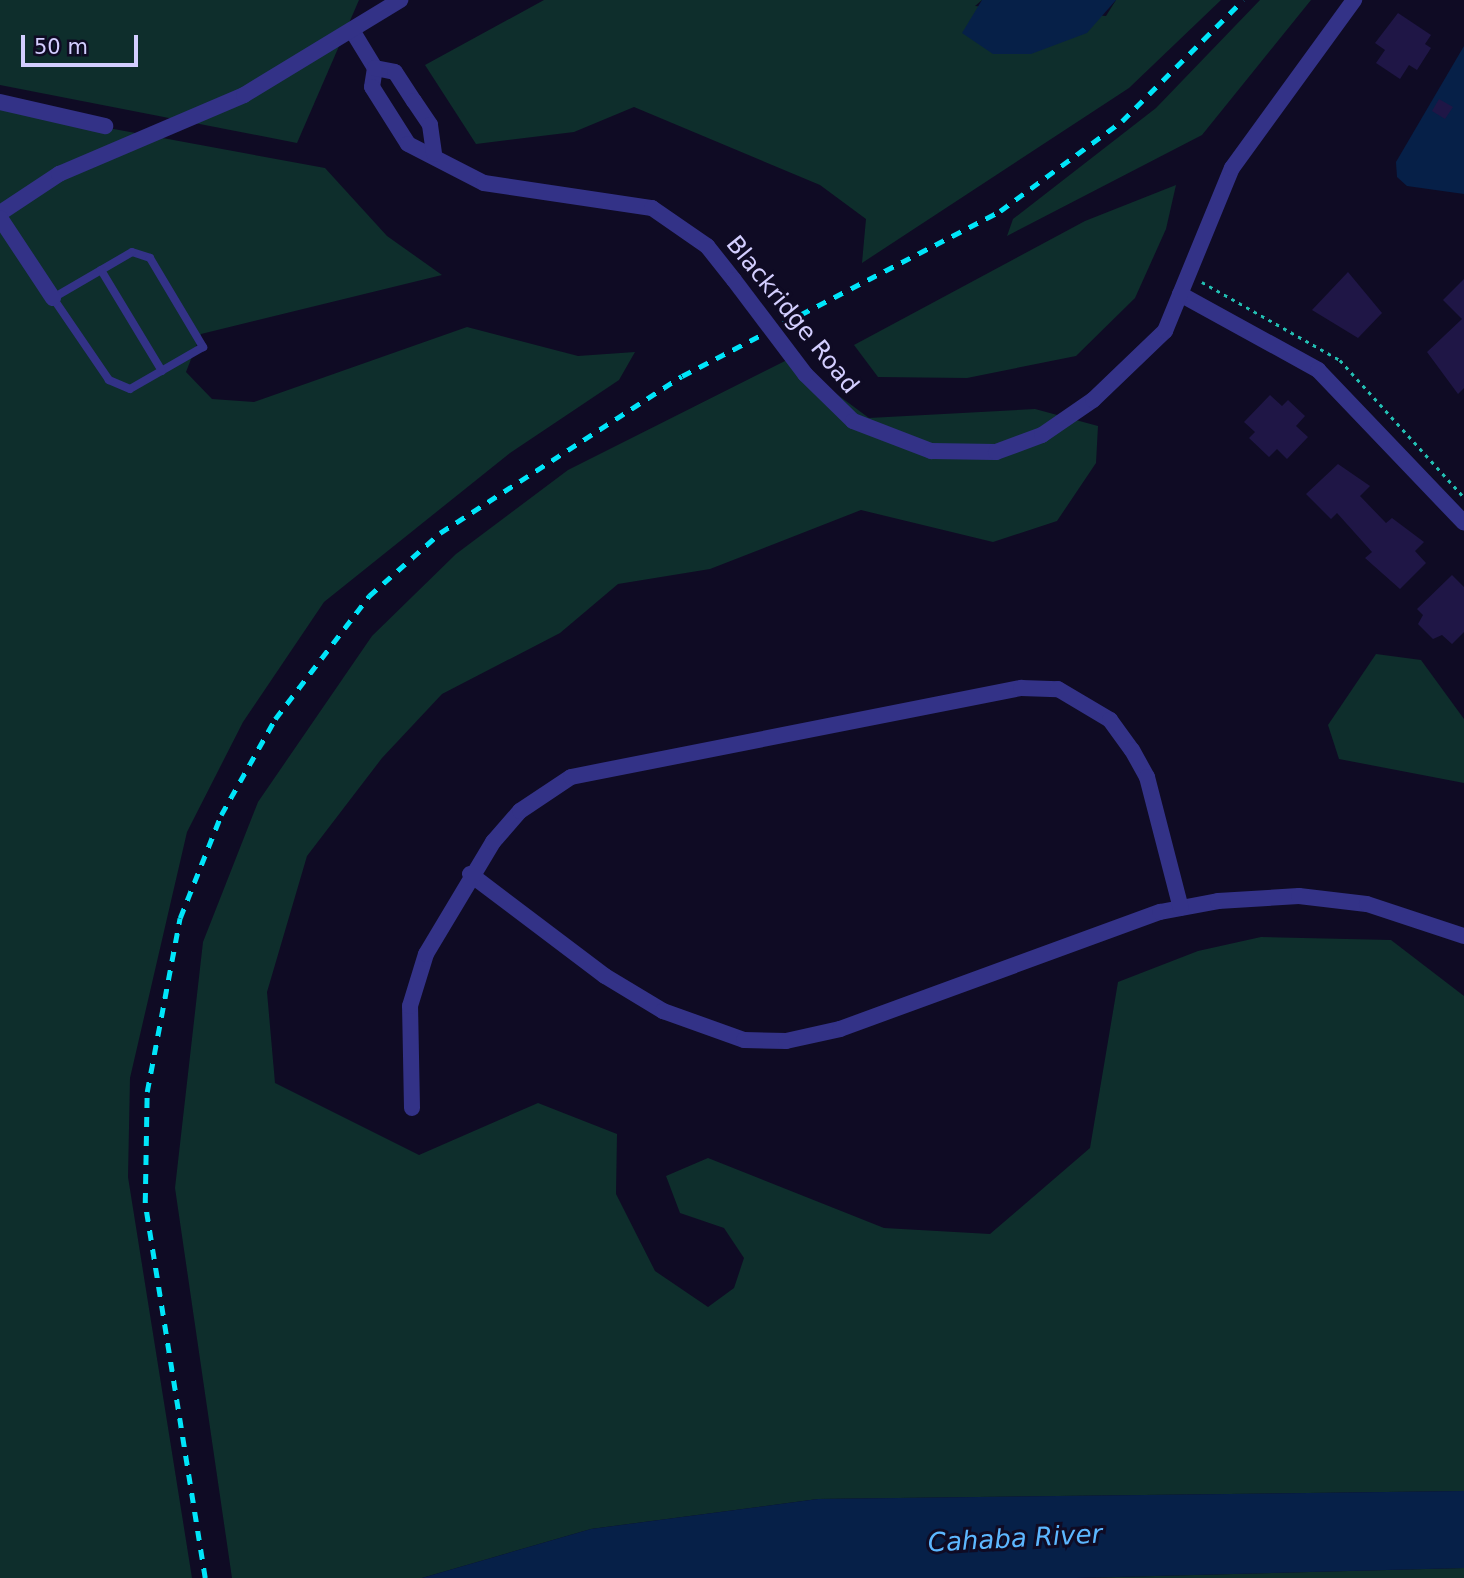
<!DOCTYPE html>
<style>
body{margin:0}
#map{position:relative;width:1464px;height:1578px;overflow:hidden;background:#0f0b24;font-family:"DejaVu Sans",sans-serif}
div>[style]{position:absolute}
.green>*{inset:0;background:#0e2e2c}
.water>*{inset:0;background:#062048}
.building>*{inset:0;background:#1f1646}
.path>*{height:2.5px;margin-top:-1.25px;transform-origin:0;background:repeating-linear-gradient(90deg,#22bfb3 0 3.5px,transparent 0 8.5px)}
.service>*{height:8px;margin:-4px;padding:0 4px;transform-origin:4px;border-radius:4px;background:#333287}
.minor>*{height:16px;margin:-8px;padding:0 8px;transform-origin:8px;border-radius:8px;background:#333287}
.rail>*{height:4.5px;margin-top:-2.25px;transform-origin:0;background:repeating-linear-gradient(90deg,#00e5f9 0 10px,transparent 0 19px)}
.minor-bridge>*{height:16px;margin:-8px;padding:0 8px;transform-origin:8px;border-radius:8px;background:#333287}
span{translate:-50% -50%;white-space:nowrap;text-align:center;line-height:1.15;-webkit-text-stroke:6px #0f0b24;paint-order:stroke}
.street-label{font-size:24px;color:#d3ceff}
.water-label{font-size:26px;color:#5cb7ff;font-style:italic}
.scale{position:absolute;left:21px;top:35px;width:117px;height:32px;box-sizing:border-box;border:4px solid #d3ceff;border-top:0;padding-left:9px;font-size:21px;line-height:24px;white-space:nowrap;color:#d3ceff;-webkit-text-stroke:5px #0f0b24;paint-order:stroke}
</style>
<div id="map">
<div class="green">
<div style="clip-path:polygon(0 0,359px 0,297px 143px,0 85px)"></div>
<div style="clip-path:polygon(544px 0,982px 0,975px 6px,1106px 16px,1116px 0,1221px 0,1129px 88px,862px 263px,866px 219px,820px 185px,634px 107px,574px 132px,476px 144px,425px 65px)"></div>
<div style="clip-path:polygon(1260px 0,1311px 0,1202px 135px,1007px 236px,1013px 219px,1156px 108px)"></div>
<div style="clip-path:polygon(0 108px,325px 168px,387px 236px,442px 275px,201px 334px,186px 372px,212px 399px,254px 402px,467px 327px,578px 356px,635px 352px,619px 380px,510px 453px,324px 602px,243px 722px,187px 832px,130px 1078px,128px 1177px,192px 1578px,0 1578px)"></div>
<div style="clip-path:polygon(1176px 185px,1166px 229px,1135px 298px,1076px 356px,967px 378px,878px 377px,854px 345px,1085px 221px)"></div>
<div style="clip-path:polygon(789px 359px,869px 418px,1035px 409px,1098px 426px,1096px 463px,1057px 521px,993px 542px,861px 510px,710px 569px,618px 584px,560px 633px,442px 694px,382px 758px,307px 856px,267px 992px,275px 1083px,419px 1155px,538px 1103px,617px 1134px,616px 1194px,655px 1271px,708px 1307px,734px 1288px,744px 1258px,724px 1228px,680px 1213px,666px 1176px,708px 1158px,884px 1228px,990px 1234px,1090px 1148px,1118px 982px,1198px 951px,1261px 937px,1391px 940px,1464px 996px,1464px 1491px,818px 1499px,591px 1529px,422px 1578px,232px 1578px,175px 1188px,203px 942px,258px 802px,372px 636px,456px 554px,568px 470px)"></div>
<div style="clip-path:polygon(1376px 654px,1421px 660px,1464px 719px,1464px 783px,1339px 759px,1328px 725px)"></div>
<div style="clip-path:polygon(1464px 1568px,1464px 1578px,1077px 1578px)"></div>
</div>
<div class="water">
<div style="clip-path:polygon(982px 0,1116px 0,1087px 33px,1031px 54px,993px 54px,962px 33px)"></div>
<div style="clip-path:polygon(1464px 46px,1464px 194px,1407px 186px,1397px 177px,1396px 162px)"></div>
<div style="clip-path:polygon(1464px 1491px,1464px 1568px,1077px 1578px,422px 1578px,591px 1529px,818px 1499px)"></div>
</div>
<div class="building">
<div style="clip-path:polygon(1398px 13px,1431px 35px,1425px 44px,1431px 48px,1417px 70px,1409px 65px,1400px 79px,1376px 63px,1385px 50px,1375px 43px)"></div>
<div style="clip-path:polygon(1439px 99px,1453px 107px,1445px 119px,1432px 111px)"></div>
<div style="clip-path:polygon(1348px 272px,1382px 313px,1358px 338px,1312px 310px)"></div>
<div style="clip-path:polygon(1464px 279px,1464px 388px,1458px 394px,1427px 352px,1462px 319px,1443px 300px)"></div>
<div style="clip-path:polygon(1270px 395px,1282px 406px,1288px 400px,1305px 416px,1296px 426px,1308px 437px,1287px 459px,1277px 449px,1269px 457px,1249px 438px,1255px 432px,1244px 422px)"></div>
<div style="clip-path:polygon(1338px 464px,1370px 486px,1360px 496px,1386px 523px,1392px 518px,1424px 542px,1415px 551px,1426px 563px,1400px 589px,1365px 558px,1372px 552px,1337px 513px,1331px 519px,1306px 494px)"></div>
<div style="clip-path:polygon(1452px 575px,1464px 587px,1464px 632px,1452px 644px,1442px 635px,1433px 639px,1418px 624px,1423px 615px,1417px 609px)"></div>
</div>
<div class="path">
<div style="left:1202px;top:282px;width:159px;rotate:29.5deg"></div>
<div style="left:1340px;top:360px;width:185px;rotate:47.9deg"></div>
</div>
<div class="service">
<div style="left:132px;top:252px;width:19px;rotate:18deg"></div>
<div style="left:150px;top:258px;width:104px;rotate:59.2deg"></div>
<div style="left:203px;top:347px;width:84px;rotate:150.1deg"></div>
<div style="left:130px;top:389px;width:23px;rotate:-157deg"></div>
<div style="left:109px;top:380px;width:99px;rotate:-124.3deg"></div>
<div style="left:53px;top:298px;width:91px;rotate:-30.2deg"></div>
<div style="left:101px;top:270px;width:118px;rotate:58.9deg"></div>
</div>
<div class="minor">
<div style="left:353px;top:32px;width:42px;rotate:58.6deg"></div>
<div style="left:375px;top:68px;width:19px;rotate:99deg"></div>
<div style="left:372px;top:87px;width:67px;rotate:57.7deg"></div>
<div style="left:408px;top:144px;width:85px;rotate:27.2deg"></div>
<div style="left:484px;top:183px;width:170px;rotate:8.5deg"></div>
<div style="left:652px;top:208px;width:67px;rotate:34.6deg"></div>
<div style="left:707px;top:246px;width:43px;rotate:51.5deg"></div>
<div style="left:375px;top:68px;width:20px;rotate:11deg"></div>
<div style="left:395px;top:72px;width:35px;rotate:57deg"></div>
<div style="left:414px;top:101px;width:29px;rotate:56deg"></div>
<div style="left:430px;top:125px;width:29px;rotate:82deg"></div>
<div style="left:0;top:102px;width:108px;rotate:12.9deg"></div>
<div style="left:0;top:213px;width:71px;rotate:-33.5deg"></div>
<div style="left:59px;top:174px;width:201px;rotate:-23.1deg"></div>
<div style="left:244px;top:95px;width:183px;rotate:-31.3deg"></div>
<div style="left:0;top:218px;width:96px;rotate:56.5deg"></div>
<div style="left:1180px;top:294px;width:158px;rotate:28.8deg"></div>
<div style="left:1318px;top:370px;width:211px;rotate:46.3deg"></div>
<div style="left:805px;top:374px;width:67px;rotate:44.4deg"></div>
<div style="left:853px;top:421px;width:84px;rotate:21deg"></div>
<div style="left:931px;top:451px;width:65px;rotate:0.9deg"></div>
<div style="left:996px;top:452px;width:49px;rotate:-20.3deg"></div>
<div style="left:1042px;top:435px;width:62px;rotate:-34.5deg"></div>
<div style="left:1093px;top:400px;width:100px;rotate:-43.8deg"></div>
<div style="left:1165px;top:331px;width:176px;rotate:-67.7deg"></div>
<div style="left:1232px;top:168px;width:208px;rotate:-54deg"></div>
<div style="left:470px;top:874px;width:169px;rotate:37.1deg"></div>
<div style="left:605px;top:976px;width:68px;rotate:31.1deg"></div>
<div style="left:663px;top:1011px;width:86px;rotate:19.7deg"></div>
<div style="left:744px;top:1040px;width:42px;rotate:1.4deg"></div>
<div style="left:786px;top:1041px;width:55px;rotate:-12.5deg"></div>
<div style="left:840px;top:1029px;width:341px;rotate:-20.1deg"></div>
<div style="left:1160px;top:912px;width:59px;rotate:-10.7deg"></div>
<div style="left:1218px;top:901px;width:81px;rotate:-3.5deg"></div>
<div style="left:1299px;top:896px;width:68px;rotate:6.7deg"></div>
<div style="left:1367px;top:904px;width:102px;rotate:18.3deg"></div>
<div style="left:412px;top:1108px;width:102px;rotate:-91.1deg"></div>
<div style="left:410px;top:1006px;width:54px;rotate:-72.9deg"></div>
<div style="left:426px;top:954px;width:131px;rotate:-59.1deg"></div>
<div style="left:493px;top:842px;width:41px;rotate:-48.9deg"></div>
<div style="left:520px;top:811px;width:61px;rotate:-33.7deg"></div>
<div style="left:571px;top:777px;width:459px;rotate:-11.2deg"></div>
<div style="left:1021px;top:688px;width:37px;rotate:2deg"></div>
<div style="left:1058px;top:689px;width:61px;rotate:30.8deg"></div>
<div style="left:1110px;top:720px;width:37px;rotate:54deg"></div>
<div style="left:1132px;top:750px;width:31px;rotate:61deg"></div>
<div style="left:1147px;top:777px;width:135px;rotate:75.5deg"></div>
</div>
<div class="rail">
<div style="left:205px;top:1578px;width:380px;rotate:-99.1deg"></div>
<div style="left:145px;top:1203px;width:111px;rotate:-89deg"></div>
<div style="left:147px;top:1092px;width:177px;rotate:-79.3deg"></div>
<div style="left:180px;top:918px;width:111px;rotate:-68.3deg"></div>
<div style="left:221px;top:815px;width:110px;rotate:-60.6deg"></div>
<div style="left:275px;top:719px;width:155px;rotate:-52.6deg"></div>
<div style="left:369px;top:596px;width:95px;rotate:-41.6deg"></div>
<div style="left:440px;top:533px;width:288px;rotate:-33deg"></div>
<div style="left:682px;top:376px;width:358px;rotate:-27.4deg"></div>
<div style="left:1000px;top:211px;width:152px;rotate:-36.4deg"></div>
<div style="left:1122px;top:121px;width:171px;rotate:-45deg"></div>
</div>
<div class="minor-bridge">
<div style="left:734px;top:280px;width:118px;rotate:52.9deg"></div>
</div>
<div class="street-label">
<span style="left:792px;top:315px;rotate:51deg">Blackridge Road</span>
</div>
<div class="water-label">
<span style="left:1015px;top:1539px;rotate:-3deg">Cahaba River</span>
</div>
<div class="scale">50 m</div>
</div>
